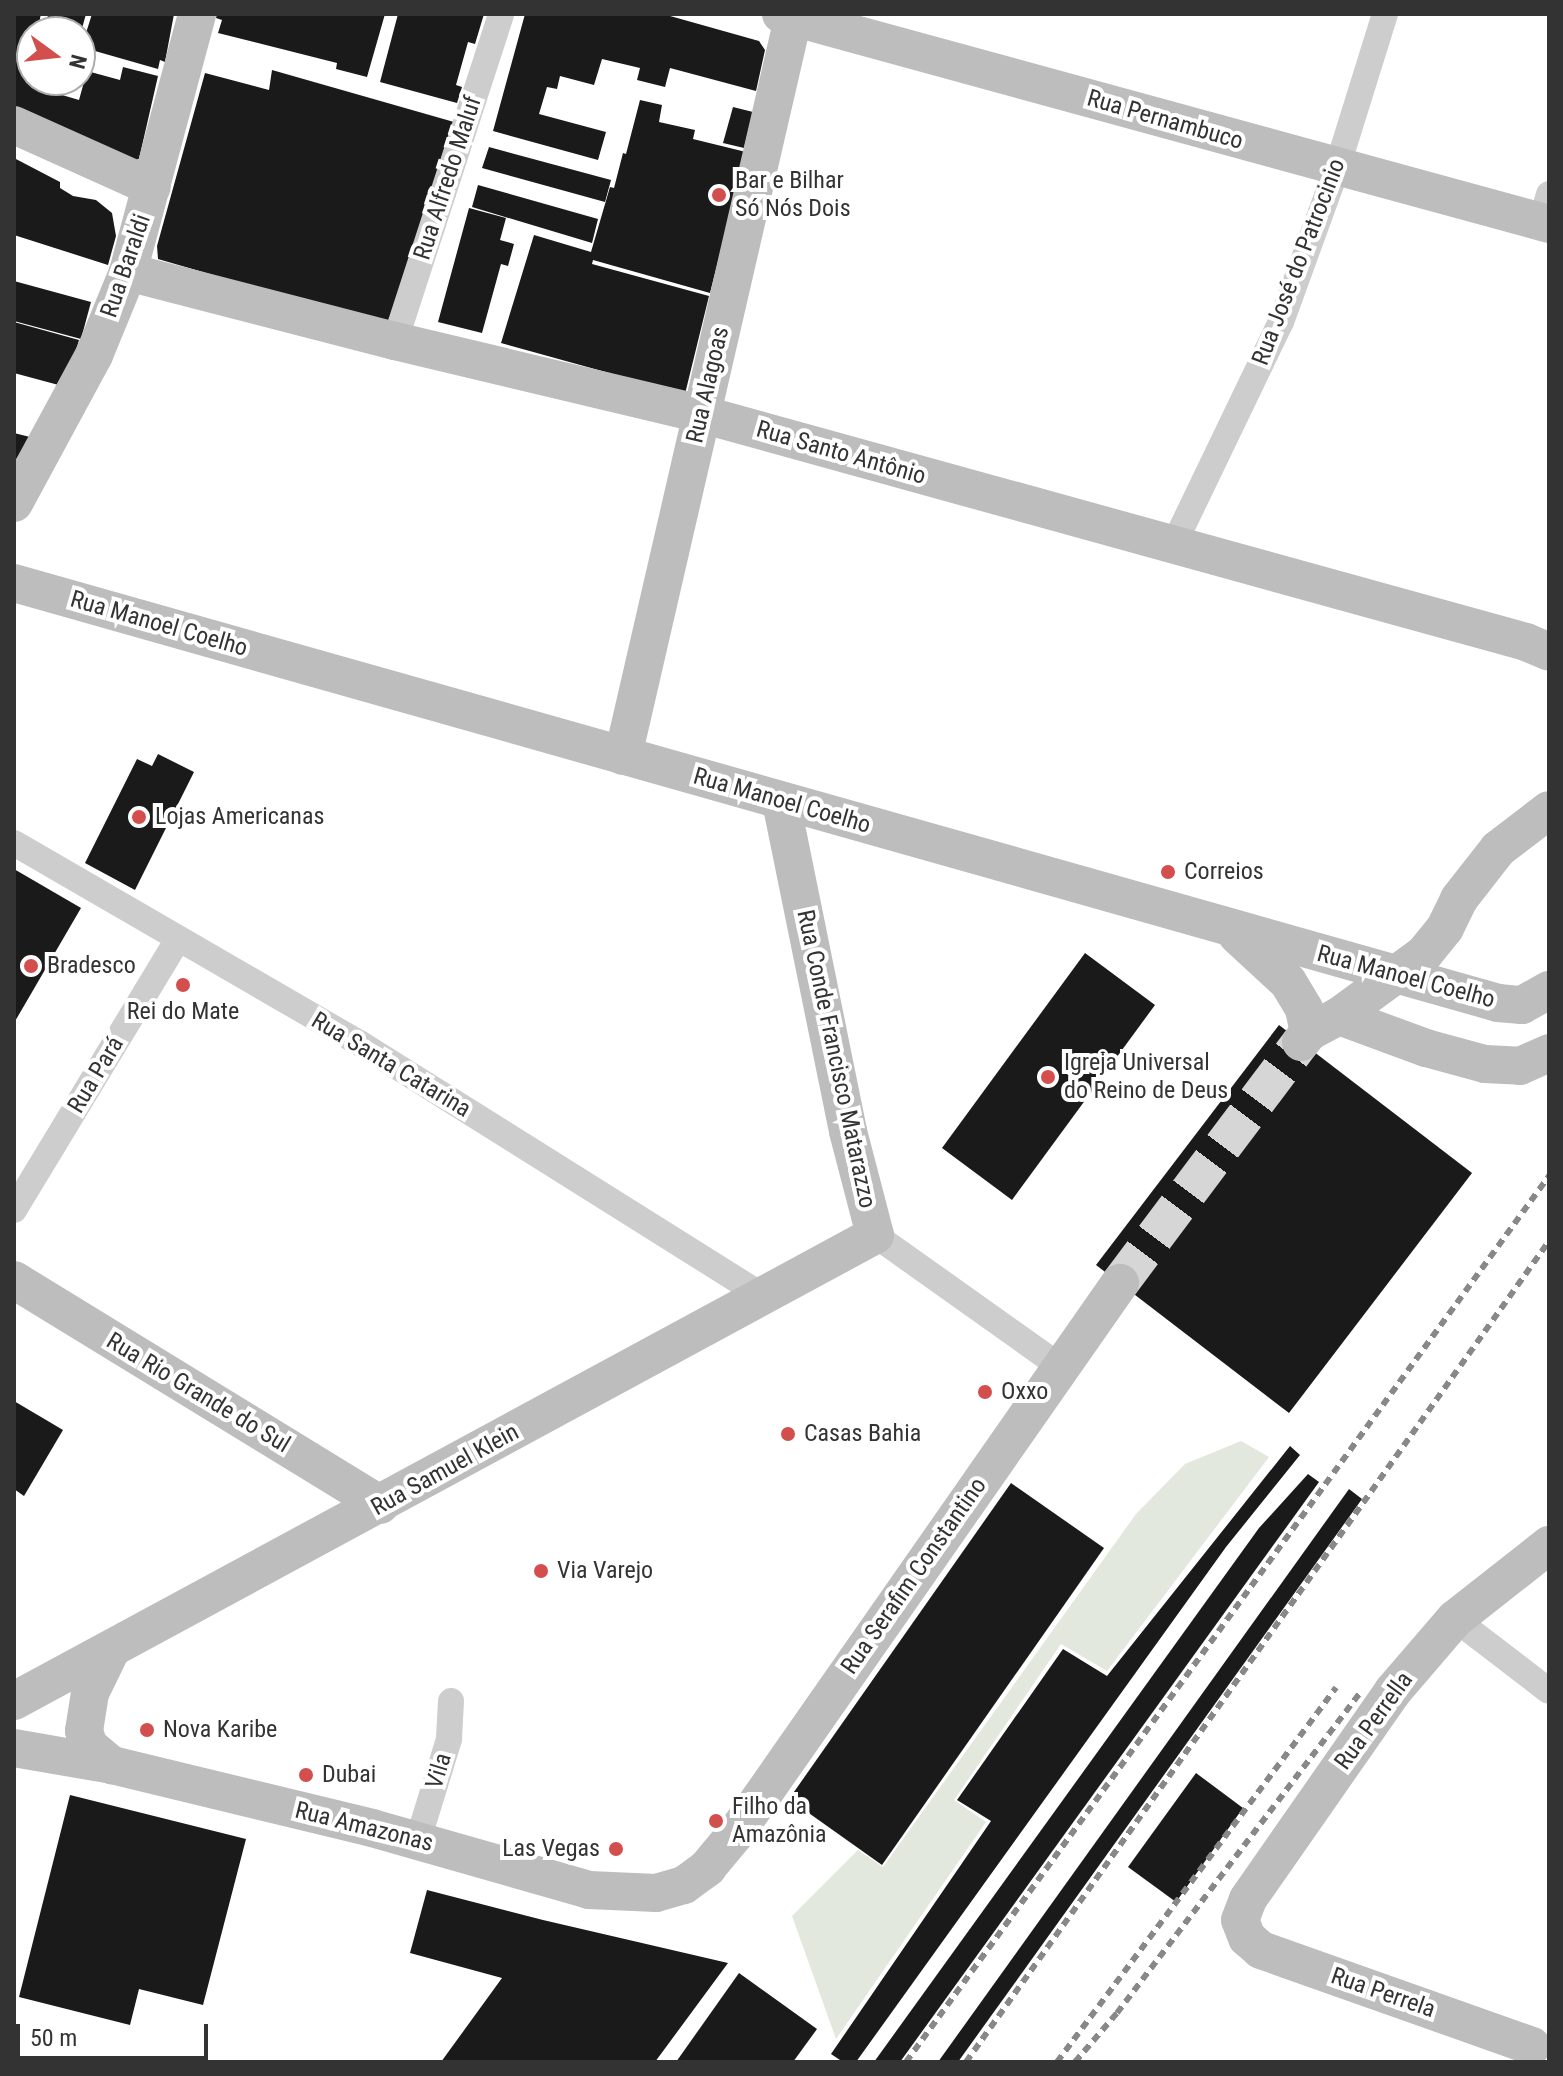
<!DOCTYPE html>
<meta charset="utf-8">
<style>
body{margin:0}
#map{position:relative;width:1563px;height:2076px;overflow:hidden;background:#fff;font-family:"Roboto Condensed",sans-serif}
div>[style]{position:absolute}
.green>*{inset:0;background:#e2e8dd}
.building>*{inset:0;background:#1a1a1a}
.secondary-tunnel>*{height:38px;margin-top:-19px;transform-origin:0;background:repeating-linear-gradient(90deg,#d6d6d6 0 38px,transparent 0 57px)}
.street>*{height:26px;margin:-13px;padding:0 13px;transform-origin:13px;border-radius:13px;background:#cdcdcd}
.secondary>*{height:38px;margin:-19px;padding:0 19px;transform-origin:19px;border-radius:19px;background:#bdbdbd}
.rail>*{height:6px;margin-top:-3px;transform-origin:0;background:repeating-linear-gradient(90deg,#888 0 8px,transparent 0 14px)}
.dots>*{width:22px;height:22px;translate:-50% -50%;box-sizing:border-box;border:4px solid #fff;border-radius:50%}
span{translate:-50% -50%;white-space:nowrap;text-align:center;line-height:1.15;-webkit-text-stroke:8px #fff;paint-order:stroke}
.street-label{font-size:24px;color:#333}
.poi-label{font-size:24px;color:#333}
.left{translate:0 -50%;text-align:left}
.right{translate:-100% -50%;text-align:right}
.frame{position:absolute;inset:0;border:16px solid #333;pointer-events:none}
.north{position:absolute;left:16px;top:16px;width:80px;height:80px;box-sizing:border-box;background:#fff;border:2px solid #adadad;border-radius:50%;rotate:105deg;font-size:22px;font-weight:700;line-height:32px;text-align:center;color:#333}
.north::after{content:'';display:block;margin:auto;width:28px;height:36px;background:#d24f4d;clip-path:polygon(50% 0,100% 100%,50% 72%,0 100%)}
.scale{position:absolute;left:16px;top:2024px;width:192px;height:36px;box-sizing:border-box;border:4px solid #333;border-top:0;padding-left:10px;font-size:24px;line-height:28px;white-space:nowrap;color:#333;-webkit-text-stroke:6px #fff;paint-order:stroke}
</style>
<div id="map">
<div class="green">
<div style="clip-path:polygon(1241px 1441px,1269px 1457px,1107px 1671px,1061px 1644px,954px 1800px,986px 1822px,836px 2039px,792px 1916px,858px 1850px,883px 1867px,1136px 1514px,1185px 1464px)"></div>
</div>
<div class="building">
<div style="clip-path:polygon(14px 14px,41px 14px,37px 32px,32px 32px,32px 80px,55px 80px,52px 92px,79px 100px,87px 71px,120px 80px,123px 67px,158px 76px,139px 159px,125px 163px,14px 111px)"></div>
<div style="clip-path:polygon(48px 14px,86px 14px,81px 32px,46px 32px)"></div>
<div style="clip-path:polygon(92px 14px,174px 14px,165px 62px,160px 60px,158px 69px,95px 51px,94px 56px,80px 52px)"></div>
<div style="clip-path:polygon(217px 14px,385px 14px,367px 77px,336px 69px,337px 63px,218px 33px,222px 20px,216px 18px)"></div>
<div style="clip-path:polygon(398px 14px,484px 14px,475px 44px,468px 42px,456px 85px,462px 87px,457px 103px,380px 82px)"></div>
<div style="clip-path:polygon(525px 14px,663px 14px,759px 41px,765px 50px,756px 91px,670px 68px,665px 87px,637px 80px,640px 68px,602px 59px,594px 85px,560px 76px,557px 89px,547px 87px,539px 114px,606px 132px,598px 160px,493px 131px)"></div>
<div style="clip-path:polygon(272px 70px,454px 122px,396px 316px,385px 325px,158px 259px,157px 246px,205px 73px,269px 90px)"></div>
<div style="clip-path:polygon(640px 100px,662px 105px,659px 122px,695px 130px,693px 139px,746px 152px,710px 293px,593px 260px,592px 264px,709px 296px,685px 394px,501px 343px,534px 235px,591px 252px,610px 187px,614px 188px,623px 153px,626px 154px)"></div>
<div style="clip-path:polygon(733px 107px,753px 112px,744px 148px,723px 143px)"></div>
<div style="clip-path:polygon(489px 147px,611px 180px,605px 202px,482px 168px)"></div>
<div style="clip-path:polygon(14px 158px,60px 182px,60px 188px,73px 196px,96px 200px,112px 213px,116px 236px,108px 265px,14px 235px)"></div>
<div style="clip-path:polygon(478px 185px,598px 219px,592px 243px,472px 207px)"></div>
<div style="clip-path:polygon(469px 208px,506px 218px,500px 240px,514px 244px,508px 266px,501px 264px,482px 333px,438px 322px)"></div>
<div style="clip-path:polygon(14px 281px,91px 302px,81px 339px,14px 321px)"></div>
<div style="clip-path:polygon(14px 322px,79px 340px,66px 387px,14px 373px)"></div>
<div style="clip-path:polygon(14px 433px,30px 437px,14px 463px)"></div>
<div style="clip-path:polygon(158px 754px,194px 772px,135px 890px,85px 863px,137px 759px,152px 766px)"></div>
<div style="clip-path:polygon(14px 869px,81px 908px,14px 1023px)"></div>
<div style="clip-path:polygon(1085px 953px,1155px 1005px,1012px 1200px,942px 1148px)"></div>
<div style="clip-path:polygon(1279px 1025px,1472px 1173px,1289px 1413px,1096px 1265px)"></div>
<div style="clip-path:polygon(14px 1401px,63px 1430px,24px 1496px,14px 1489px)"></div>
<div style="clip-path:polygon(1290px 1446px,1300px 1455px,1226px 1547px,856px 2062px,843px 2062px,831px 2054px,991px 1821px,957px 1800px,1063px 1649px,1107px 1676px)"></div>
<div style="clip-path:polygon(1308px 1474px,1319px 1482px,900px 2062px,874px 2062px,1259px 1528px)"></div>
<div style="clip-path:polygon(1011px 1483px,1104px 1548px,882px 1865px,789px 1799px)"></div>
<div style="clip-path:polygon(1349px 1489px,1362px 1499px,958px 2062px,938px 2062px)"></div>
<div style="clip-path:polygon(1196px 1773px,1243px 1808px,1176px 1902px,1128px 1867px)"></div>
<div style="clip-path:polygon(70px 1795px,246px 1839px,203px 2005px,139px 1989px,130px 2025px,19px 1997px)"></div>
<div style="clip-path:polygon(427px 1890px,543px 1920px,728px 1963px,655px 2062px,441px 2062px,502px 1978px,410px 1953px)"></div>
<div style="clip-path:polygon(739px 1973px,817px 2029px,793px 2062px,676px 2062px)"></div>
</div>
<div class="secondary-tunnel">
<div style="left:1120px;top:1283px;width:301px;rotate:-53.1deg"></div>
</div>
<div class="street">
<div style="left:1541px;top:222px;width:29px;rotate:-74deg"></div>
<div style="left:395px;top:341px;width:344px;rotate:-72deg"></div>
<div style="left:1173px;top:546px;width:249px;rotate:-64.3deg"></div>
<div style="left:1281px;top:322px;width:164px;rotate:-70deg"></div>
<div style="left:1337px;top:168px;width:161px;rotate:-72.7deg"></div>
<div style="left:14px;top:843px;width:401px;rotate:30.1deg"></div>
<div style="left:361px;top:1044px;width:474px;rotate:32.1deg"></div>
<div style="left:14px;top:1210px;width:317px;rotate:-58.8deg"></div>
<div style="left:875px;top:1235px;width:228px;rotate:35.4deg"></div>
<div style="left:1455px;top:1619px;width:118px;rotate:37.5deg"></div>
<div style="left:418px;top:1840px;width:106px;rotate:-72.9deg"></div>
<div style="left:449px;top:1739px;width:38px;rotate:-87deg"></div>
</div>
<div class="secondary">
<div style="left:781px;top:14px;width:796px;rotate:15.29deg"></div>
<div style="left:14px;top:125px;width:151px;rotate:24.2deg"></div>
<div style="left:128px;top:272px;width:276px;rotate:14.5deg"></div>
<div style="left:395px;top:341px;width:315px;rotate:13.4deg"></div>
<div style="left:701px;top:414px;width:856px;rotate:15.45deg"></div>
<div style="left:1526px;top:642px;width:25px;rotate:23deg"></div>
<div style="left:14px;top:503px;width:168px;rotate:-61.6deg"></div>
<div style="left:94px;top:355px;width:90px;rotate:-67.7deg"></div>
<div style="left:128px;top:272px;width:267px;rotate:-75deg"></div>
<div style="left:14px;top:583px;width:1542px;rotate:15.8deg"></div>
<div style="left:1498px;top:1003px;width:24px;rotate:5deg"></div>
<div style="left:1522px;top:1005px;width:31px;rotate:-29deg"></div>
<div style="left:623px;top:756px;width:761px;rotate:-77.02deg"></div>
<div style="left:1237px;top:935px;width:69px;rotate:42.7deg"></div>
<div style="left:1288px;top:982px;width:31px;rotate:59deg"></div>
<div style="left:1304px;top:1009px;width:24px;rotate:78deg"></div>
<div style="left:1339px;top:1016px;width:93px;rotate:20.2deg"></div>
<div style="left:1426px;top:1048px;width:61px;rotate:15.2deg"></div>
<div style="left:1485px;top:1064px;width:35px;rotate:3deg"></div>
<div style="left:1520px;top:1066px;width:32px;rotate:-24deg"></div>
<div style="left:1301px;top:1042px;width:13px;rotate:-51deg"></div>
<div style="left:1309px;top:1032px;width:34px;rotate:-28deg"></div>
<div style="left:1339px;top:1016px;width:105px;rotate:-36.1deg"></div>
<div style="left:1424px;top:954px;width:33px;rotate:-51deg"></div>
<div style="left:1445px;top:928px;width:32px;rotate:-64deg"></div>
<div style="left:1459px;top:899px;width:63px;rotate:-52deg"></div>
<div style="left:1498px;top:849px;width:64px;rotate:-37.4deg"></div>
<div style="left:14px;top:1280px;width:430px;rotate:31.5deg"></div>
<div style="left:110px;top:1652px;width:46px;rotate:116deg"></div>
<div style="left:90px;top:1693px;width:38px;rotate:99deg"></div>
<div style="left:84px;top:1731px;width:16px;rotate:72deg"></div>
<div style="left:89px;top:1746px;width:30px;rotate:40deg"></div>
<div style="left:14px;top:1701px;width:979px;rotate:-28.42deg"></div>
<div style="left:875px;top:1235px;width:107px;rotate:-104.6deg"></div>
<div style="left:848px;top:1131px;width:337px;rotate:-101.5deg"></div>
<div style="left:14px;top:1748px;width:99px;rotate:9.8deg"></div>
<div style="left:112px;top:1765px;width:268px;rotate:13.6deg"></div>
<div style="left:372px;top:1828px;width:226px;rotate:15.9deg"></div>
<div style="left:589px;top:1890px;width:67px;rotate:2.6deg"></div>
<div style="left:656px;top:1893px;width:29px;rotate:-16deg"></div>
<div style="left:684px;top:1885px;width:29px;rotate:-36deg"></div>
<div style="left:707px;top:1868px;width:45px;rotate:-50.4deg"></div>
<div style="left:736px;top:1833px;width:671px;rotate:-55.08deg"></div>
<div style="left:1532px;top:2046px;width:288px;rotate:-160.5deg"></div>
<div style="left:1261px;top:1950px;width:18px;rotate:-139deg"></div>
<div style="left:1247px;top:1938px;width:19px;rotate:-111deg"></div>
<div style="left:1240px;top:1920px;width:22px;rotate:-69deg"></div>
<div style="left:1248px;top:1899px;width:254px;rotate:-55.1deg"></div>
<div style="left:1393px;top:1691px;width:95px;rotate:-49.3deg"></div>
<div style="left:1455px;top:1619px;width:120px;rotate:-38.2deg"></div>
</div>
<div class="rail">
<div style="left:906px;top:2062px;width:1095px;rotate:-54.03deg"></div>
<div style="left:966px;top:2062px;width:1007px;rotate:-54.62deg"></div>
<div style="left:1057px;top:2062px;width:467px;rotate:-53.3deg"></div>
<div style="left:1075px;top:2062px;width:65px;rotate:-49.4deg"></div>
<div style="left:1117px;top:2013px;width:402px;rotate:-52.8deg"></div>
</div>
<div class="dots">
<div style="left:719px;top:195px;background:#d24f4d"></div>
<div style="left:139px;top:817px;background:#d24f4d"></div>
<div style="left:1168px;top:872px;background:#d24f4d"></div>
<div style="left:31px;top:966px;background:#d24f4d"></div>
<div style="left:183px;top:985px;background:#d24f4d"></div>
<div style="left:1048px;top:1077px;background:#d24f4d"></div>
<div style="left:985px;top:1392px;background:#d24f4d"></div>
<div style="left:788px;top:1434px;background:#d24f4d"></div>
<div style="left:541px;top:1571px;background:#d24f4d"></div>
<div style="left:147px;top:1730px;background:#d24f4d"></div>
<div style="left:306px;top:1775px;background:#d24f4d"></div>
<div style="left:716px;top:1821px;background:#d24f4d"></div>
<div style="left:616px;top:1849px;background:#d24f4d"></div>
</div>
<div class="street-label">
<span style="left:1165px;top:120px;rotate:16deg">Rua Pernambuco</span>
<span style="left:448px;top:178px;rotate:-72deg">Rua Alfredo Maluf</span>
<span style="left:1299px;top:262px;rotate:-69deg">Rua José do Patrocinio</span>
<span style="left:126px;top:266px;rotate:-71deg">Rua Baraldi</span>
<span style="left:708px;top:385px;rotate:-77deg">Rua Alagoas</span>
<span style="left:841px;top:453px;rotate:16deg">Rua Santo Antônio</span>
<span style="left:159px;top:624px;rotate:16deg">Rua Manoel Coelho</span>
<span style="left:782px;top:801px;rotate:16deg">Rua Manoel Coelho</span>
<span style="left:1406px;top:977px;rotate:15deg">Rua Manoel Coelho</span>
<span style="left:836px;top:1059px;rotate:78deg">Rua Conde Francisco Matarazzo</span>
<span style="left:391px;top:1065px;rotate:31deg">Rua Santa Catarina</span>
<span style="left:96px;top:1075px;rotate:-59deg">Rua Pará</span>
<span style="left:198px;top:1393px;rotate:31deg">Rua Rio Grande do Sul</span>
<span style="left:445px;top:1470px;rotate:-29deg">Rua Samuel Klein</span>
<span style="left:914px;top:1576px;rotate:-55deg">Rua Serafim Constantino</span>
<span style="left:1374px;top:1721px;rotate:-54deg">Rua Perrella</span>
<span style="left:439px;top:1771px;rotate:-73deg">Vila</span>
<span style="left:364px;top:1827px;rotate:14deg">Rua Amazonas</span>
<span style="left:1383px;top:1993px;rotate:19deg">Rua Perrela</span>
</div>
<div class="poi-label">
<span class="left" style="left:735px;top:195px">Bar e Bilhar<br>Só Nós Dois</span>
<span class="left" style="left:155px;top:817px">Lojas Americanas</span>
<span class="left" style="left:1184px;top:872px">Correios</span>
<span class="left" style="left:47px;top:966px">Bradesco</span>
<span style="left:183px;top:1012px">Rei do Mate</span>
<span class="left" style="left:1064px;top:1077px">Igreja Universal<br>do Reino de Deus</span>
<span class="left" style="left:1001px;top:1392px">Oxxo</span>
<span class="left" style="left:804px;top:1434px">Casas Bahia</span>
<span class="left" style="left:557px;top:1571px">Via Varejo</span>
<span class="left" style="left:163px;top:1730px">Nova Karibe</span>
<span class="left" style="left:322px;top:1775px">Dubai</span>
<span class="left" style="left:732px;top:1821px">Filho da<br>Amazônia</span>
<span class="right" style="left:600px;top:1849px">Las Vegas</span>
</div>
<div class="frame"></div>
<div class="north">N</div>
<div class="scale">50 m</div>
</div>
